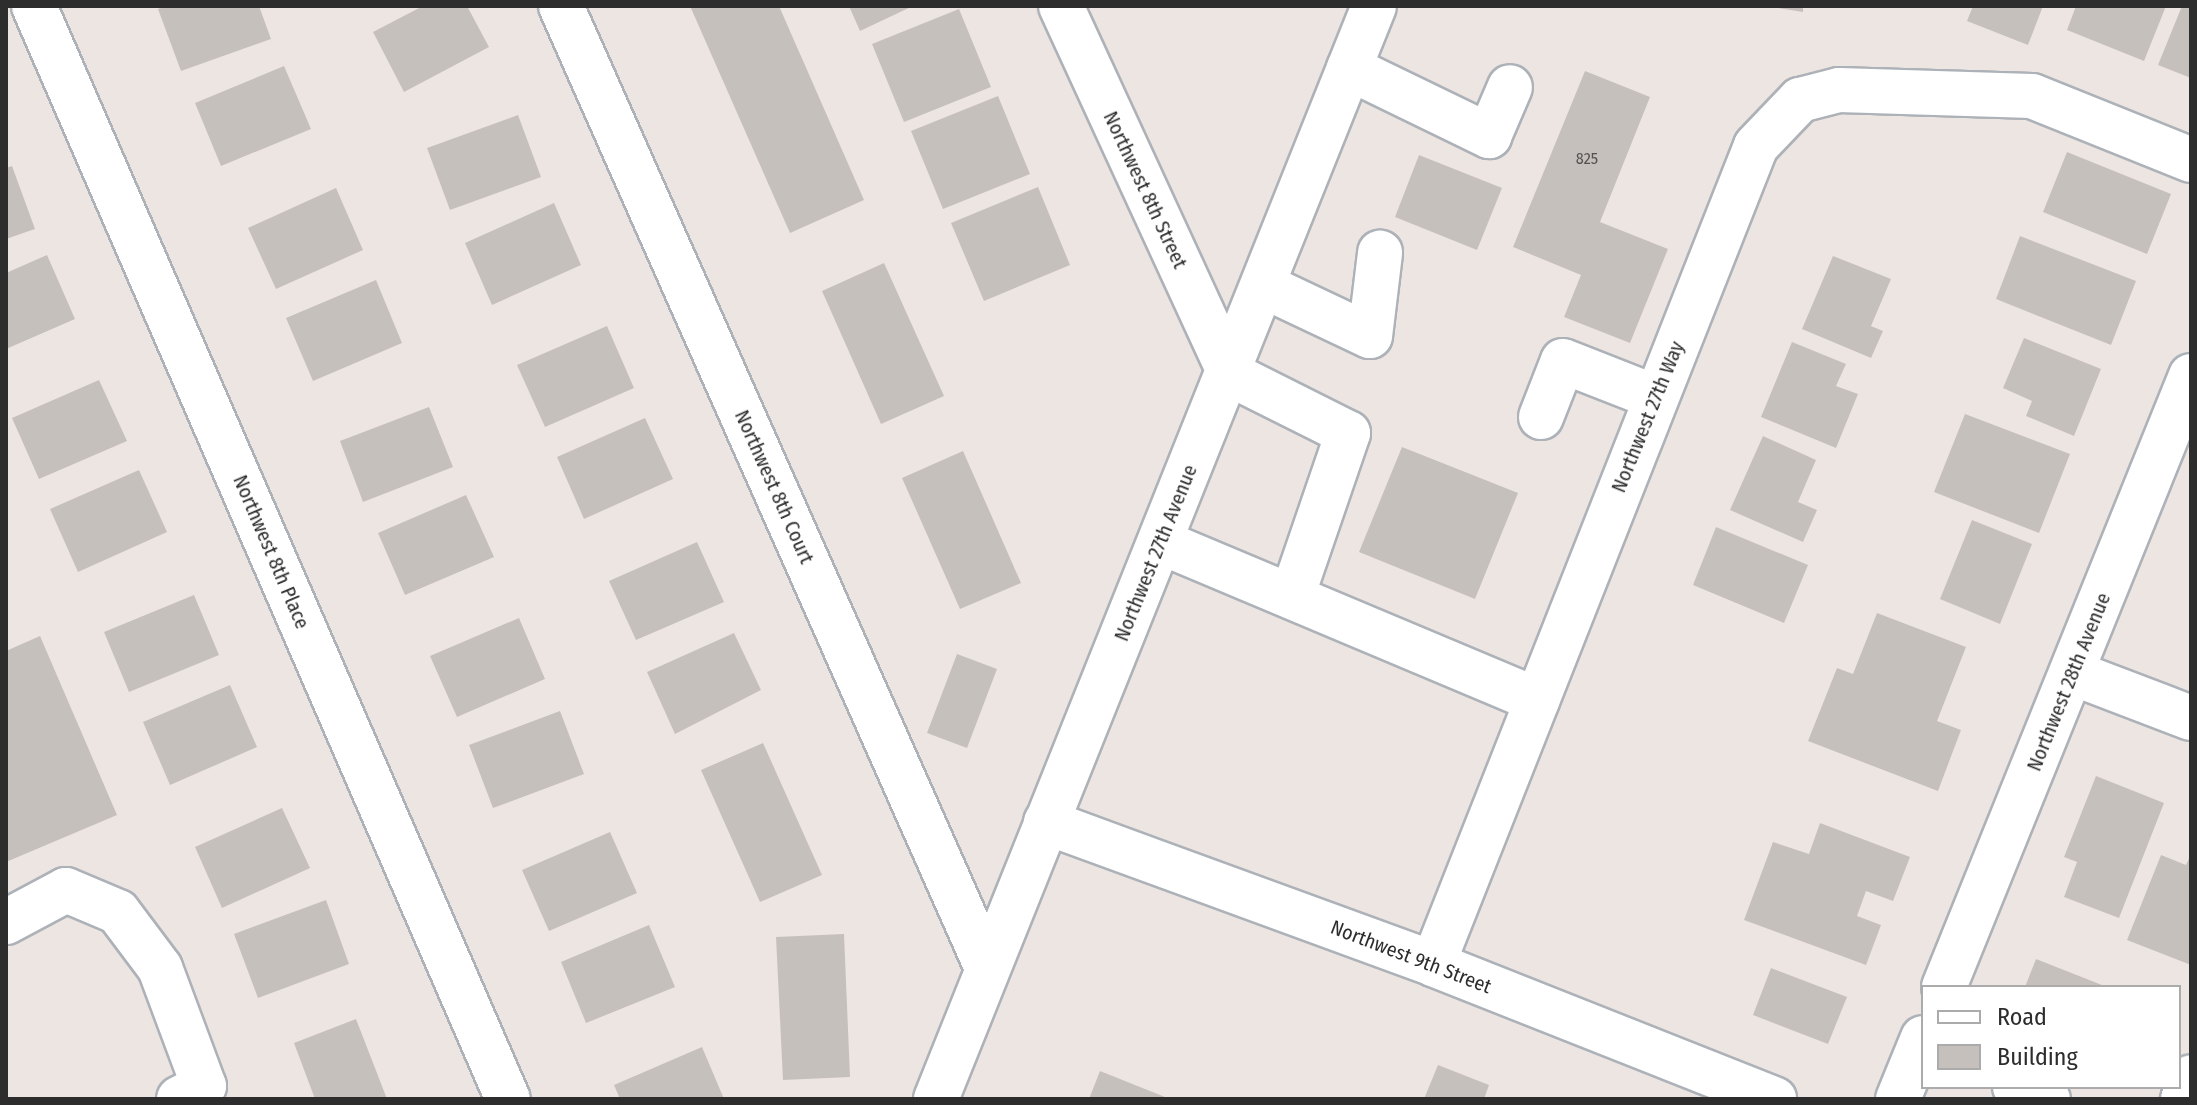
<!DOCTYPE html>
<style>
body{margin:0}
#map{position:relative;width:2197px;height:1105px;overflow:hidden;background:#ede5e1;font-family:"Fira Sans Condensed",sans-serif}
div>[style]{position:absolute}
.building>*{inset:0;background:#c6c0bc}
.roads{filter:drop-shadow(2px 0 #adb2b8) drop-shadow(-2px 0 #adb2b8) drop-shadow(0 2px #adb2b8) drop-shadow(0 -2px #adb2b8)}
.minor>*{height:44px;margin:-22px;padding:0 22px;transform-origin:22px;border-radius:22px;background:#fff}
span{translate:-50% -50%;white-space:nowrap;text-align:center;line-height:1.15;-webkit-text-stroke:7px #fff;paint-order:stroke}
.number-label{font-size:16px;color:#535251}
.number-label span{-webkit-text-stroke-width:0}
.street-label{font-size:20px;color:#2d2d2d}
.frame{position:absolute;inset:0;border:8px solid #2d2d2d;pointer-events:none}
.legend{position:absolute;left:1921px;top:985px;width:260px;height:104px;box-sizing:border-box;background:#fff;border:2px solid #ababab;margin:0;padding:10px 14px;list-style:none;font-size:24px;color:#2d2d2d}
.legend li{display:flex;align-items:center;gap:16px;height:40px}
.legend b{width:40px;border:2px solid #ababab}
</style>
<div id="map">
<div class="building">
<div style="clip-path:polygon(167px 6px,259px 6px,271px 39px,181px 71px,158px 9px)"></div>
<div style="clip-path:polygon(423px 6px,467px 6px,489px 47px,404px 92px,373px 32px)"></div>
<div style="clip-path:polygon(690px 6px,779px 6px,864px 200px,790px 233px)"></div>
<div style="clip-path:polygon(849px 6px,913px 6px,860px 31px)"></div>
<div style="clip-path:polygon(1766px 6px,1803px 6px,1803px 12px)"></div>
<div style="clip-path:polygon(1973px 6px,2043px 6px,2028px 45px,1967px 21px)"></div>
<div style="clip-path:polygon(2076px 6px,2166px 6px,2144px 61px,2067px 30px)"></div>
<div style="clip-path:polygon(2182px 6px,2191px 6px,2191px 78px,2158px 65px)"></div>
<div style="clip-path:polygon(959px 9px,991px 87px,904px 122px,872px 44px)"></div>
<div style="clip-path:polygon(284px 66px,311px 129px,221px 166px,195px 103px)"></div>
<div style="clip-path:polygon(1585px 71px,1650px 97px,1600px 222px,1668px 249px,1630px 343px,1564px 317px,1581px 275px,1513px 247px)"></div>
<div style="clip-path:polygon(998px 96px,1030px 174px,943px 209px,911px 131px)"></div>
<div style="clip-path:polygon(518px 115px,541px 177px,450px 210px,427px 148px)"></div>
<div style="clip-path:polygon(2067px 152px,2171px 194px,2147px 254px,2043px 212px)"></div>
<div style="clip-path:polygon(1419px 155px,1502px 188px,1477px 250px,1395px 217px)"></div>
<div style="clip-path:polygon(12px 166px,35px 229px,6px 239px,6px 168px)"></div>
<div style="clip-path:polygon(1038px 187px,1070px 265px,984px 301px,951px 223px)"></div>
<div style="clip-path:polygon(336px 188px,363px 250px,276px 289px,248px 228px)"></div>
<div style="clip-path:polygon(554px 203px,581px 265px,492px 305px,465px 243px)"></div>
<div style="clip-path:polygon(2020px 236px,2136px 281px,2111px 345px,1996px 299px)"></div>
<div style="clip-path:polygon(47px 255px,75px 319px,6px 349px,6px 273px)"></div>
<div style="clip-path:polygon(1833px 256px,1891px 279px,1871px 326px,1883px 331px,1871px 358px,1802px 329px)"></div>
<div style="clip-path:polygon(884px 263px,944px 396px,881px 424px,822px 291px)"></div>
<div style="clip-path:polygon(376px 280px,402px 343px,313px 381px,286px 318px)"></div>
<div style="clip-path:polygon(607px 326px,634px 388px,545px 427px,517px 365px)"></div>
<div style="clip-path:polygon(2024px 338px,2101px 369px,2074px 436px,2026px 416px,2032px 401px,2003px 388px)"></div>
<div style="clip-path:polygon(1792px 342px,1846px 364px,1836px 386px,1858px 394px,1836px 448px,1761px 417px)"></div>
<div style="clip-path:polygon(99px 380px,127px 441px,39px 479px,12px 418px)"></div>
<div style="clip-path:polygon(429px 407px,453px 467px,363px 502px,340px 441px)"></div>
<div style="clip-path:polygon(1965px 414px,2070px 454px,2039px 533px,1934px 492px)"></div>
<div style="clip-path:polygon(645px 418px,673px 479px,584px 519px,557px 457px)"></div>
<div style="clip-path:polygon(1763px 436px,1816px 460px,1798px 502px,1817px 510px,1803px 542px,1730px 510px)"></div>
<div style="clip-path:polygon(1402px 447px,1518px 493px,1475px 599px,1359px 552px)"></div>
<div style="clip-path:polygon(963px 451px,1021px 583px,960px 609px,902px 478px)"></div>
<div style="clip-path:polygon(139px 470px,167px 532px,78px 572px,50px 509px)"></div>
<div style="clip-path:polygon(466px 495px,494px 557px,405px 595px,378px 533px)"></div>
<div style="clip-path:polygon(1972px 520px,2032px 544px,2000px 624px,1940px 599px)"></div>
<div style="clip-path:polygon(1716px 527px,1808px 565px,1784px 623px,1693px 585px)"></div>
<div style="clip-path:polygon(697px 542px,724px 602px,636px 640px,609px 581px)"></div>
<div style="clip-path:polygon(194px 595px,219px 655px,129px 692px,104px 632px)"></div>
<div style="clip-path:polygon(1877px 613px,1966px 647px,1937px 721px,1961px 730px,1938px 791px,1808px 741px,1837px 668px,1853px 674px)"></div>
<div style="clip-path:polygon(519px 618px,545px 679px,457px 717px,430px 656px)"></div>
<div style="clip-path:polygon(734px 633px,761px 690px,675px 734px,647px 672px)"></div>
<div style="clip-path:polygon(40px 636px,117px 815px,6px 862px,6px 651px)"></div>
<div style="clip-path:polygon(957px 654px,997px 669px,967px 748px,927px 733px)"></div>
<div style="clip-path:polygon(230px 685px,257px 747px,170px 785px,143px 722px)"></div>
<div style="clip-path:polygon(560px 711px,584px 774px,493px 808px,469px 745px)"></div>
<div style="clip-path:polygon(763px 743px,822px 875px,760px 902px,701px 770px)"></div>
<div style="clip-path:polygon(2096px 776px,2164px 803px,2119px 918px,2064px 897px,2077px 862px,2064px 857px)"></div>
<div style="clip-path:polygon(282px 808px,310px 868px,222px 908px,195px 847px)"></div>
<div style="clip-path:polygon(1820px 823px,1910px 857px,1893px 901px,1866px 891px,1857px 916px,1881px 925px,1866px 965px,1744px 920px,1773px 842px,1809px 854px)"></div>
<div style="clip-path:polygon(610px 832px,637px 893px,549px 931px,522px 870px)"></div>
<div style="clip-path:polygon(2191px 854px,2191px 965px,2127px 940px,2161px 855px,2186px 865px)"></div>
<div style="clip-path:polygon(326px 900px,349px 964px,258px 998px,234px 934px)"></div>
<div style="clip-path:polygon(649px 925px,675px 987px,586px 1023px,561px 962px)"></div>
<div style="clip-path:polygon(844px 934px,850px 1077px,783px 1080px,776px 937px)"></div>
<div style="clip-path:polygon(2036px 959px,2107px 987px,2025px 987px)"></div>
<div style="clip-path:polygon(1771px 968px,1847px 997px,1828px 1044px,1753px 1015px)"></div>
<div style="clip-path:polygon(356px 1019px,387px 1099px,315px 1099px,294px 1043px)"></div>
<div style="clip-path:polygon(702px 1047px,724px 1099px,620px 1099px,614px 1085px)"></div>
<div style="clip-path:polygon(1438px 1065px,1489px 1085px,1484px 1099px,1424px 1099px)"></div>
<div style="clip-path:polygon(1100px 1071px,1170px 1099px,1089px 1099px)"></div>
</div>
<div class="roads">
<div class="minor">
<div style="left:34px;top:6px;width:1191px;rotate:66.56deg"></div>
<div style="left:561px;top:6px;width:1052px;rotate:66.11deg"></div>
<div style="left:1061px;top:6px;width:405px;rotate:65.3deg"></div>
<div style="left:1349px;top:68px;width:156px;rotate:25.9deg"></div>
<div style="left:1489px;top:136px;width:53px;rotate:-66.8deg"></div>
<div style="left:1264px;top:286px;width:117px;rotate:25.3deg"></div>
<div style="left:1370px;top:336px;width:84px;rotate:-83.1deg"></div>
<div style="left:1230px;top:374px;width:132px;rotate:26.6deg"></div>
<div style="left:1348px;top:433px;width:173px;rotate:108.9deg"></div>
<div style="left:1541px;top:417px;width:60px;rotate:-68.6deg"></div>
<div style="left:1563px;top:361px;width:99px;rotate:21.4deg"></div>
<div style="left:1161px;top:542px;width:408px;rotate:22.8deg"></div>
<div style="left:2073px;top:673px;width:126px;rotate:20.9deg"></div>
<div style="left:1046px;top:822px;width:412px;rotate:20.1deg"></div>
<div style="left:1433px;top:964px;width:367px;rotate:21.6deg"></div>
<div style="left:6px;top:922px;width:68px;rotate:-28.1deg"></div>
<div style="left:66px;top:890px;width:56px;rotate:22.9deg"></div>
<div style="left:118px;top:912px;width:70px;rotate:53.1deg"></div>
<div style="left:160px;top:968px;width:126px;rotate:69.6deg"></div>
<div style="left:204px;top:1086px;width:28px;rotate:153deg"></div>
<div style="left:1433px;top:964px;width:879px;rotate:-68.45deg"></div>
<div style="left:1756px;top:146px;width:64px;rotate:-46.3deg"></div>
<div style="left:1800px;top:100px;width:40px;rotate:-14.4deg"></div>
<div style="left:1839px;top:90px;width:193px;rotate:1.8deg"></div>
<div style="left:2032px;top:96px;width:171px;rotate:21.9deg"></div>
<div style="left:1944px;top:987px;width:659px;rotate:-67.99deg"></div>
<div style="left:2015px;top:1087px;width:35px;rotate:20deg"></div>
<div style="left:936px;top:1099px;width:1177px;rotate:-68.16deg"></div>
<div style="left:1898px;top:1099px;width:66px;rotate:-67.7deg"></div>
<div style="left:2183px;top:1099px;width:23px;rotate:-70deg"></div>
</div>
</div>
<div class="number-label">
<span style="left:1587px;top:159px">825</span>
</div>
<div class="street-label">
<span style="left:1145px;top:190px;rotate:65deg">Northwest 8th Street</span>
<span style="left:1648px;top:417px;rotate:-68deg">Northwest 27th Way</span>
<span style="left:774px;top:487px;rotate:66deg">Northwest 8th Court</span>
<span style="left:271px;top:552px;rotate:67deg">Northwest 8th Place</span>
<span style="left:1156px;top:553px;rotate:-68deg">Northwest 27th Avenue</span>
<span style="left:2069px;top:682px;rotate:-68deg">Northwest 28th Avenue</span>
<span style="left:1411px;top:957px;rotate:21deg">Northwest 9th Street</span>
</div>
<div class="frame"></div>
<ul class="legend">
<li><b style="height:10px;background:#fff"></b>Road</li>
<li><b style="height:22px;background:#c6c0bc"></b>Building</li>
</ul>
</div>
